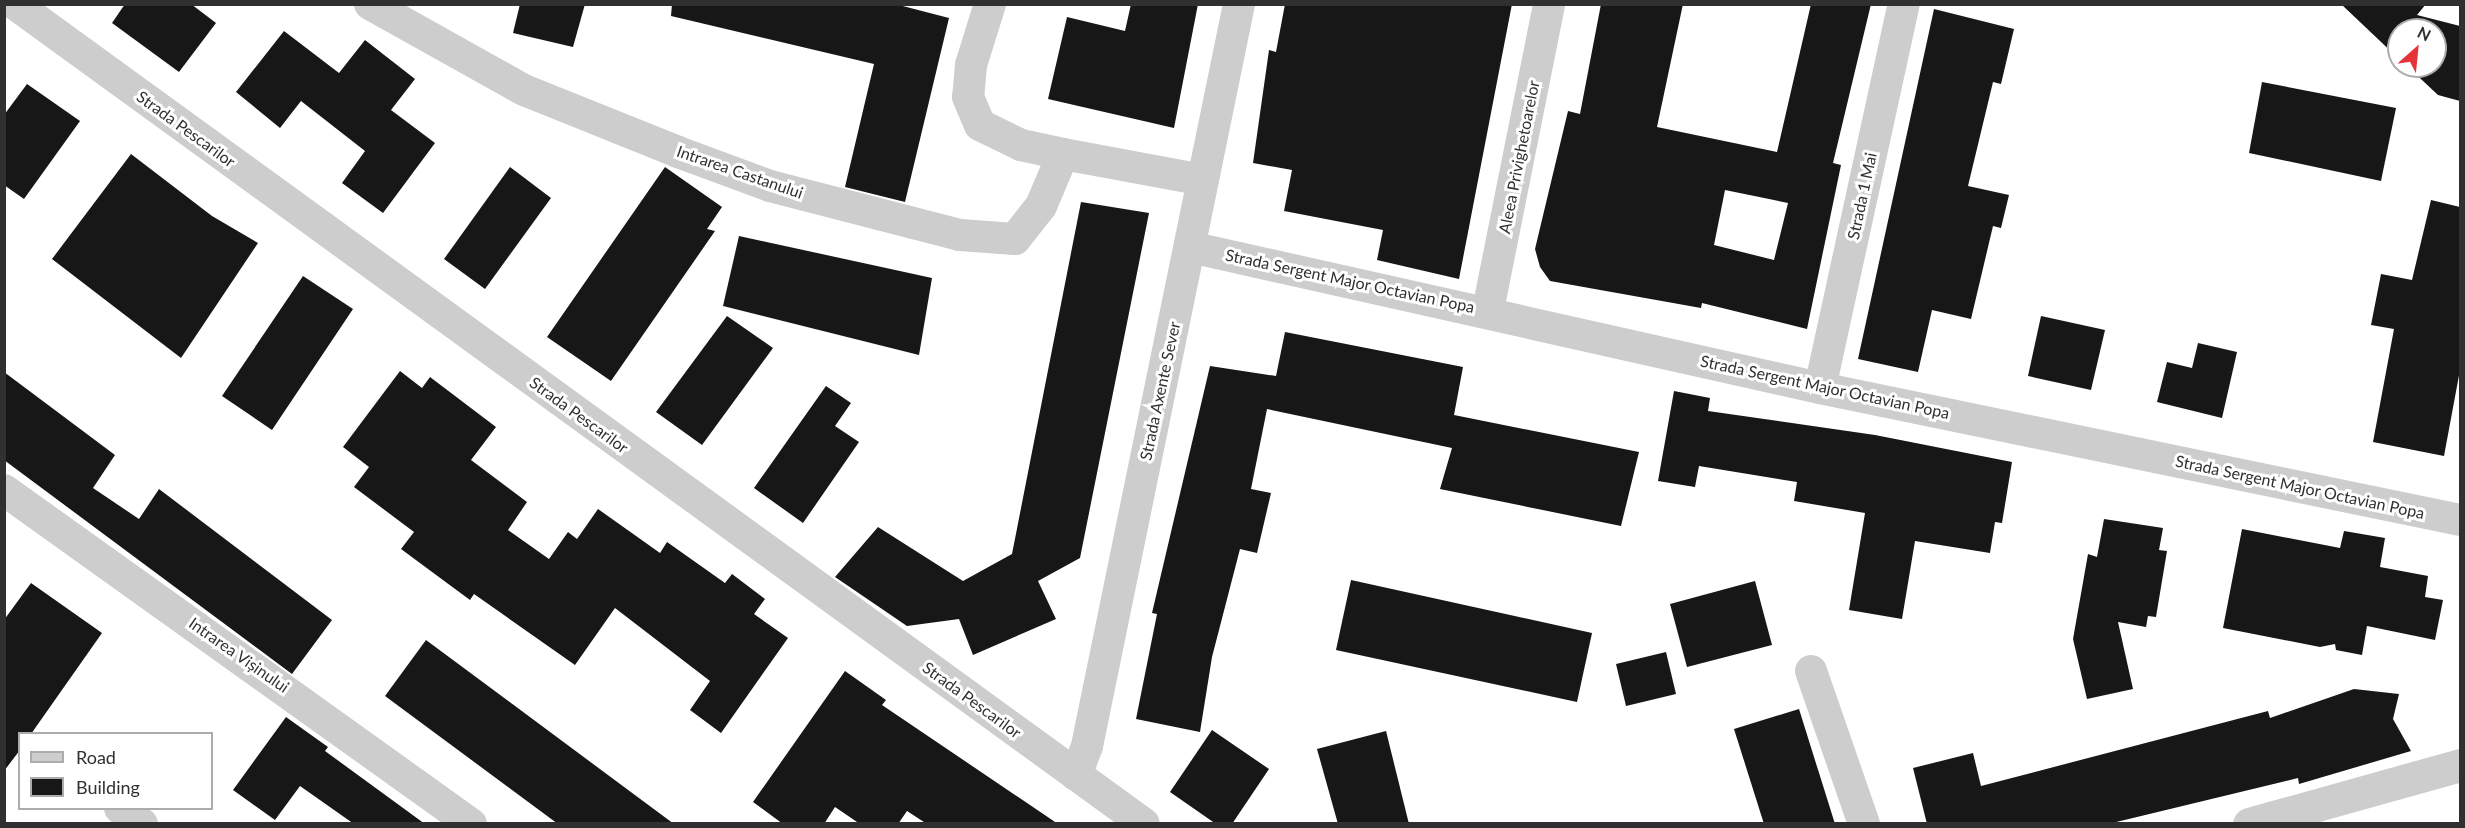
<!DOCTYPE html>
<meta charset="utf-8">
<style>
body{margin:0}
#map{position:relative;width:2465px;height:828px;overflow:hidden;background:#fff;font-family:Lato,sans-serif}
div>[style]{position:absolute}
.building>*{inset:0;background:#171717}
.minor>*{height:32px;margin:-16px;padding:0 16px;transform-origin:16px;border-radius:16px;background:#cdcdcd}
.tertiary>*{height:33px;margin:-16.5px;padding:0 16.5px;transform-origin:16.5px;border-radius:16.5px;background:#cdcdcd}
span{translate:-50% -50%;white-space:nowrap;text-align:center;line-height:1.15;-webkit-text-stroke:6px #fff;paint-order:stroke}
.street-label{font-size:16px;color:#303030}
.frame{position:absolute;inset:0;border:6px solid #303030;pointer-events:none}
.legend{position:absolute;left:18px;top:732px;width:195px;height:78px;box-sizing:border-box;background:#fff;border:2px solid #acacac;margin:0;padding:8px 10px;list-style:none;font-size:18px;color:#303030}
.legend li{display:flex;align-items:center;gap:12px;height:30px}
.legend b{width:30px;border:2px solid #acacac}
.north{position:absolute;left:2387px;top:18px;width:60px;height:60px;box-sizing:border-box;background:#fff;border:2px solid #acacac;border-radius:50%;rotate:27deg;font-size:16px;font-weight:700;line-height:24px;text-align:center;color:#303030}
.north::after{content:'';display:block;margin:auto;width:21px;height:27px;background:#e63339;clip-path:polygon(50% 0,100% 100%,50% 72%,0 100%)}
</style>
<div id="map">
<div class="building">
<div style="clip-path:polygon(125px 4px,191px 4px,216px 23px,179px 72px,112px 23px)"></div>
<div style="clip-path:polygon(520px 4px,585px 4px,573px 47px,513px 33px)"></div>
<div style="clip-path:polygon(672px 4px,895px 4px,949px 18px,905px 202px,845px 187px,874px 64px,671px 16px)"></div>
<div style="clip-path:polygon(1131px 4px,1198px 4px,1174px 128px,1048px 99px,1067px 17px,1125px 31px)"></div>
<div style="clip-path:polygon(1285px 4px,1512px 4px,1459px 279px,1377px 260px,1383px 230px,1284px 211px,1292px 170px,1253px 163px,1269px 50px,1276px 52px)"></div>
<div style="clip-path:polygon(evenodd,1601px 4px,1683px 4px,1657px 127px,1777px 152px,1811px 4px,1871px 4px,1833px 163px,1841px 165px,1807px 329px,1702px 303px,1701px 308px,1550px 281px,1540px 267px,1535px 249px,1568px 111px,1580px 114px,1601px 4px,1725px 190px,1788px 203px,1774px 260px,1714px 245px,1725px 190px)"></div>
<div style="clip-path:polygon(2341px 4px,2426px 4px,2417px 15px,2460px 26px,2460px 101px,2438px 95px,2407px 66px,2435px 66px,2435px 30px,2399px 30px,2399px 59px)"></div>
<div style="clip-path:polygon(1934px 9px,2014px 29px,2001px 84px,1993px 82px,1968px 186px,2009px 195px,2001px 228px,1993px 226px,1971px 319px,1932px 310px,1918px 372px,1858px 359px)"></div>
<div style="clip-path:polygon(284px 31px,339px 73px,365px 40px,415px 79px,391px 110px,435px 143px,383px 213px,342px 183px,365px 151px,301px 101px,280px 128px,236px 92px)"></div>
<div style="clip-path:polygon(2262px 82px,2396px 108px,2381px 181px,2249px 153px)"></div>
<div style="clip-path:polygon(27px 84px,80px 121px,24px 199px,4px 185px,4px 115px)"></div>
<div style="clip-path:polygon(131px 154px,212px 216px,258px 243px,181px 358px,52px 259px)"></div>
<div style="clip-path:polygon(510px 167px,551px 198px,485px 289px,444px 259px)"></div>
<div style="clip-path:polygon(665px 167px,722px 207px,707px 229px,715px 231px,611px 381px,547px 337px)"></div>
<div style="clip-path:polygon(2431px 200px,2460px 207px,2460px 370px,2444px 456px,2373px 442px,2394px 329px,2371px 325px,2381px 274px,2412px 280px)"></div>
<div style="clip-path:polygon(1081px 202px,1149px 213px,1080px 558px,1038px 581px,1056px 619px,973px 655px,959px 619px,907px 626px,835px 577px,878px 527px,963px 581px,1012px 554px)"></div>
<div style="clip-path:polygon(739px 236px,932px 278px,919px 355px,723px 306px)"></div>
<div style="clip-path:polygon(303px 276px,353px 309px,272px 430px,222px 396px)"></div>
<div style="clip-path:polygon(727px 316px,773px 348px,702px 445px,656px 412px)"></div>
<div style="clip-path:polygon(2041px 316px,2105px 330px,2091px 390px,2028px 376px)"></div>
<div style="clip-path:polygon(1285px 332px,1463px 367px,1454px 415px,1639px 452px,1621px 526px,1440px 489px,1452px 448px,1267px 409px,1251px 489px,1271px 493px,1257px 553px,1240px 549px,1212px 657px,1200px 732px,1136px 719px,1157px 614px,1152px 613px,1210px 366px,1276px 376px)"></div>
<div style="clip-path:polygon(2198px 343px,2237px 352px,2222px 418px,2157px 402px,2167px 362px,2192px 368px)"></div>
<div style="clip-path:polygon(400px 371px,422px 388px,430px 377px,496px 427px,471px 460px,527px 502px,508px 530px,549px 559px,568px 532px,577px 539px,598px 509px,660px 553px,667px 542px,725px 583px,732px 574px,765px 599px,754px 614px,788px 638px,721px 733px,690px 710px,710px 681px,615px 608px,575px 665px,474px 594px,470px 600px,401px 549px,414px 532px,354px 487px,369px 467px,343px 447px)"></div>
<div style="clip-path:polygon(4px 372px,115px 455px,93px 488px,139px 519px,159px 489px,332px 620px,292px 674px,4px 460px)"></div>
<div style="clip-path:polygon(826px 386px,851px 403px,835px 426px,859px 442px,803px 523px,754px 488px)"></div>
<div style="clip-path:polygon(1674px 391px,1710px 398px,1708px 411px,1875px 435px,2012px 462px,2002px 523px,1995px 522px,1990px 553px,1915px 541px,1902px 619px,1849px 610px,1865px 513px,1794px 501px,1797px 482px,1699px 466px,1695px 487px,1658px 481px)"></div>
<div style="clip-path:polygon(2104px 519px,2163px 528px,2159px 550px,2167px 551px,2156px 617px,2148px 616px,2146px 627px,2118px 622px,2133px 689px,2087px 699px,2073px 639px,2088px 554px,2097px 557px)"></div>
<div style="clip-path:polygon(2242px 529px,2340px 548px,2344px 531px,2385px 538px,2380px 567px,2428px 576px,2425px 597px,2443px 600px,2435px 640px,2367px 626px,2362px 655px,2336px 650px,2335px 644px,2320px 647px,2223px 628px)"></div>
<div style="clip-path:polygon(1351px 580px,1592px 633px,1577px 702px,1336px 650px)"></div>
<div style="clip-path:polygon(1755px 581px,1772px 645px,1687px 667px,1670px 604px)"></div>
<div style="clip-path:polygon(31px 583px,102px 633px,31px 734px,20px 734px,20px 750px,4px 771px,4px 620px)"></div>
<div style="clip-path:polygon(426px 640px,674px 824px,558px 824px,385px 696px)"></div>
<div style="clip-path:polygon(1666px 652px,1676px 694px,1626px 706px,1616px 664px)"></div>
<div style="clip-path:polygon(845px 671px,886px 700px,882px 705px,1058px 824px,927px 824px,907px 811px,898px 824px,860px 824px,835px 807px,824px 824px,783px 824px,753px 802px)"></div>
<div style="clip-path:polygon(2354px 689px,2399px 694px,2393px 719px,2411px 751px,2299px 784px,2298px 778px,2108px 824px,1927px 824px,1913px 768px,1973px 753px,1981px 786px,2268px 711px,2270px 718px)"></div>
<div style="clip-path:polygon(1799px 709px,1835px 824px,1764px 824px,1734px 729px)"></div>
<div style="clip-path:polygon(286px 717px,328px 747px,325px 751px,425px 824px,354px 824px,300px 786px,275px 820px,233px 790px)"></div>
<div style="clip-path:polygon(1212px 730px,1269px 769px,1232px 824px,1216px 824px,1170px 792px)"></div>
<div style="clip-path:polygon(1386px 731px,1409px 824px,1338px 824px,1317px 749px)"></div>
</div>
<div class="minor">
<div style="left:15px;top:4px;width:1395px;rotate:35.99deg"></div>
<div style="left:370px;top:4px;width:176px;rotate:29.2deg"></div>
<div style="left:524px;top:90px;width:166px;rotate:21.9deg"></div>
<div style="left:678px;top:152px;width:98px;rotate:20.3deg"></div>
<div style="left:770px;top:186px;width:196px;rotate:14.5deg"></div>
<div style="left:960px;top:235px;width:55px;rotate:4.2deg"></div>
<div style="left:1015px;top:239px;width:42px;rotate:-51.8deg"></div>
<div style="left:1041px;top:206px;width:56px;rotate:-67.1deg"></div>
<div style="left:1063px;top:154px;width:142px;rotate:10.5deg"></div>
<div style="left:990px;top:4px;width:64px;rotate:107.3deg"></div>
<div style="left:971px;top:65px;width:32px;rotate:95deg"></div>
<div style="left:968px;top:97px;width:30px;rotate:67deg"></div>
<div style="left:980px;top:125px;width:46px;rotate:26deg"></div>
<div style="left:1021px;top:145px;width:43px;rotate:12.1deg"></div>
<div style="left:1190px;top:247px;width:646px;rotate:12.62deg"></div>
<div style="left:1820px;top:388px;width:653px;rotate:11.65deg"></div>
<div style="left:1488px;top:310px;width:312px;rotate:-78.7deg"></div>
<div style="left:1820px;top:388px;width:393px;rotate:-77.7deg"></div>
<div style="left:4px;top:490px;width:574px;rotate:35.57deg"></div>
<div style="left:1811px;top:671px;width:162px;rotate:70.9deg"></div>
<div style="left:1076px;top:775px;width:31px;rotate:-69deg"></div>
<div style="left:1087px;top:746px;width:757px;rotate:-78.42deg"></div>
<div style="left:120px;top:808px;width:27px;rotate:36deg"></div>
</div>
<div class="tertiary">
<div style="left:2249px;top:824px;width:219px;rotate:-15.6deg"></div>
</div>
<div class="street-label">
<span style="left:186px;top:129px;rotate:36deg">Strada Pescarilor</span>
<span style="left:1519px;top:157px;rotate:-79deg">Aleea Privighetoarelor</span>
<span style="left:740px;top:172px;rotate:19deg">Intrarea Castanului</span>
<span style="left:1862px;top:196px;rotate:-78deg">Strada 1 Mai</span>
<span style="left:1350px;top:281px;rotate:12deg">Strada Sergent Major Octavian Popa</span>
<span style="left:1825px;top:387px;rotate:12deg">Strada Sergent Major Octavian Popa</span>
<span style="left:1160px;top:391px;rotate:-78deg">Strada Axente Sever</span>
<span style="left:579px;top:415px;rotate:36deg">Strada Pescarilor</span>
<span style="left:2300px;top:487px;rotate:12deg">Strada Sergent Major Octavian Popa</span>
<span style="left:239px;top:655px;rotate:35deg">Intrarea Vișinului</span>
<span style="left:972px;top:700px;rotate:36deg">Strada Pescarilor</span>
</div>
<div class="frame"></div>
<ul class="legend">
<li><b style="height:8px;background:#cdcdcd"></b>Road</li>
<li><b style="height:16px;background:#171717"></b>Building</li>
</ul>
<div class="north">N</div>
</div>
